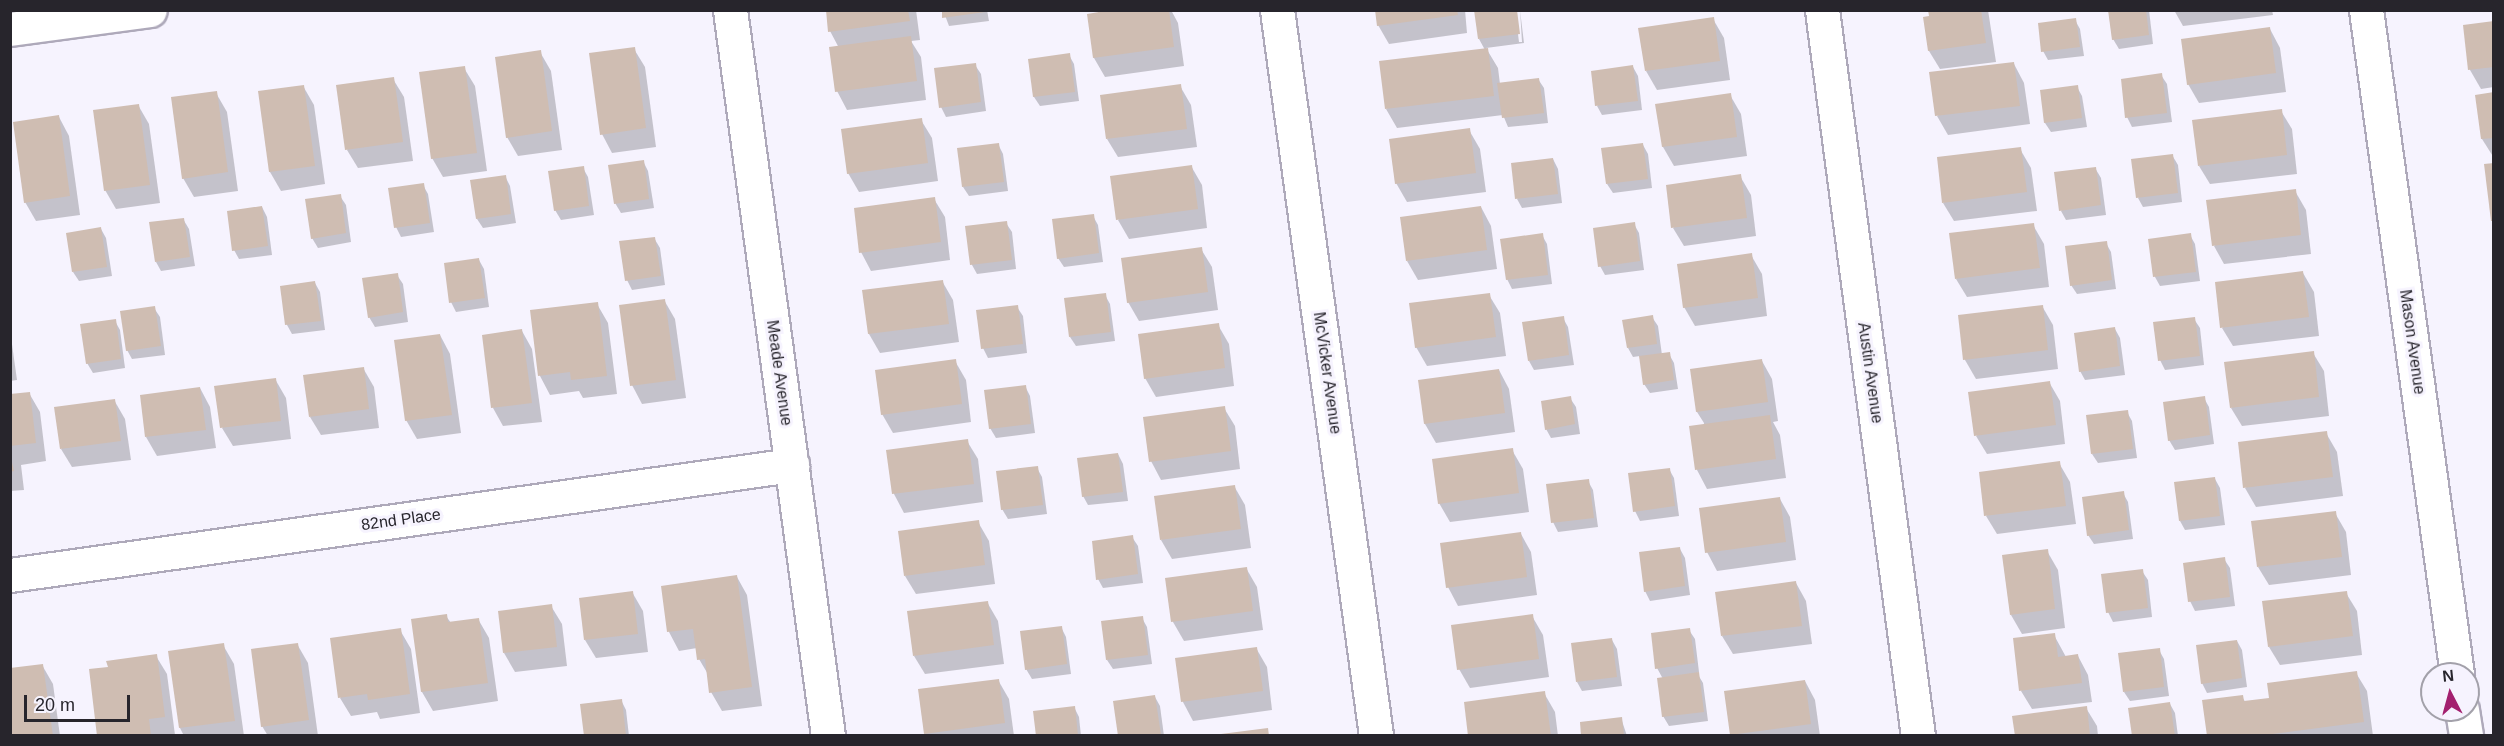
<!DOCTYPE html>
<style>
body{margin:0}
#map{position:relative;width:2504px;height:746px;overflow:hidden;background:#f6f3fe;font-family:Arial,sans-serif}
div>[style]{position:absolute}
.shadow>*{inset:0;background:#0003}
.building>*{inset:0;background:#cfbdb2}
.roads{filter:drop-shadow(2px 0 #aea9ba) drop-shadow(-2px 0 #aea9ba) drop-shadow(0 2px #aea9ba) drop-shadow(0 -2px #aea9ba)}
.minor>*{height:33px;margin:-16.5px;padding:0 16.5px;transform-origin:16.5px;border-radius:16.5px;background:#fff}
span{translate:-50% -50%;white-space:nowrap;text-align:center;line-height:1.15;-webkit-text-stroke:6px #f6f3fe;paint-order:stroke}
.street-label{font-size:16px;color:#27252c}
.frame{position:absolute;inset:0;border:12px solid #27252c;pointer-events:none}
.north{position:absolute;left:2420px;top:662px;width:60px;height:60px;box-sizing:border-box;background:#f6f3fe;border:2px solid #a3a1aa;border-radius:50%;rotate:354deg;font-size:16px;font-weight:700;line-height:24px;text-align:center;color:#27252c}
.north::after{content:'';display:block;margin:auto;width:21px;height:27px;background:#a3206f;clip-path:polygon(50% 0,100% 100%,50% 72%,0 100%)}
.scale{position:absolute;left:24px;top:695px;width:106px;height:27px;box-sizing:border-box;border:3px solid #27252c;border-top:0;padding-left:8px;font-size:18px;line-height:21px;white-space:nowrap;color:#27252c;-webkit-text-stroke:4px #f6f3fe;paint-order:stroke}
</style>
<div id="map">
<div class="shadow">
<div style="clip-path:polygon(827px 10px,916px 10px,920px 40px,911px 41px,921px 57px,926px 100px,847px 110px,837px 91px,839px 48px,830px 31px)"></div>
<div style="clip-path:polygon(943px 10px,987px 10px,989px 21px,949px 26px)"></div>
<div style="clip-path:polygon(1097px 10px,1171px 10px,1178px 23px,1184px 66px,1105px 77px,1094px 58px,1089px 15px,1099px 14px)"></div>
<div style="clip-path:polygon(1376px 10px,1465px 10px,1467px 33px,1389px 44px,1378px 25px)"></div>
<div style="clip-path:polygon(1515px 10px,1519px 42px,1522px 42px,1520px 10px,1524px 43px,1486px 48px,1498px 68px,1500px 84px,1538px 79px,1544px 88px,1548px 123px,1508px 127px,1503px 115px,1397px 128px,1386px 109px,1485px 50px,1479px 39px)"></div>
<div style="clip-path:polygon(1930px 10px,1988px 10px,1996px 62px,1940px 69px,1929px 51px)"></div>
<div style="clip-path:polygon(2109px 10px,2149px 10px,2153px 44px,2119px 49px,2113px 39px)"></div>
<div style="clip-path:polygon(2174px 10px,2272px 10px,2273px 15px,2183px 26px)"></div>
<div style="clip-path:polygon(1713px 19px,1724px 38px,1730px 80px,1657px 90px,1646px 71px)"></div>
<div style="clip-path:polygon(2075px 20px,2080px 29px,2084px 56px,2048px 60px,2043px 51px)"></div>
<div style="clip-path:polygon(2494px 22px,2494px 87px,2481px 89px,2470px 70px,2464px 26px)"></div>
<div style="clip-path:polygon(2270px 29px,2280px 48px,2286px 92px,2199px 103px,2188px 84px)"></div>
<div style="clip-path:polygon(634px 49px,645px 67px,656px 147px,612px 153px,602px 134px)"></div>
<div style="clip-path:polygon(540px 52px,551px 71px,562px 150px,518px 156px,507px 137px)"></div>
<div style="clip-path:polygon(1069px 55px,1074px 64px,1079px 101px,1040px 106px,1034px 97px,1030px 60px)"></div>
<div style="clip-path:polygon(2014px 64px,2024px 83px,2030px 124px,1948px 135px,1937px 116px)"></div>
<div style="clip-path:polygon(975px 65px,981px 74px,986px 111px,946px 117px,941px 107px)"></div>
<div style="clip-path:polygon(1633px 67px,1638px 76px,1642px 110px,1602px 115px,1597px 106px)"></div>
<div style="clip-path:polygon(464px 68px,475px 86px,487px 171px,443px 177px,432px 158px)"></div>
<div style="clip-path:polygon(2161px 75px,2167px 84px,2172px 122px,2132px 127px,2127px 117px)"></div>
<div style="clip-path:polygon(393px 79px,404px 97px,413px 161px,358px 168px,347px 150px)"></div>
<div style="clip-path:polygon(303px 86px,314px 105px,325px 184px,281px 191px,270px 172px,259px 93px)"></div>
<div style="clip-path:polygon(1180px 86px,1191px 105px,1197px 147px,1118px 157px,1107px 139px)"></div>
<div style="clip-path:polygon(2077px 87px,2082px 96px,2087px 127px,2051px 132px,2045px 123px,2041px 92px)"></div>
<div style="clip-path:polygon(216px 93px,227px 112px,238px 191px,194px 197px,183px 178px)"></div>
<div style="clip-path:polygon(2494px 94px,2494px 158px,2482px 139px)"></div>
<div style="clip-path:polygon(1730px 95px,1741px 114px,1747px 156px,1674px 166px,1663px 147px,1657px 105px)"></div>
<div style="clip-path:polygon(138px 105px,149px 124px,160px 203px,116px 209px,105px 190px)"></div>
<div style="clip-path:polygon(2281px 111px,2292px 129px,2297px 174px,2210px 184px,2199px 166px)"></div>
<div style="clip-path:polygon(59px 117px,69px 136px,80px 215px,36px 221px,25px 202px)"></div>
<div style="clip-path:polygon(921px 120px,932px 138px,938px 181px,859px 192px,848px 173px)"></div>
<div style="clip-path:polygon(1469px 130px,1480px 149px,1486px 192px,1407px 202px,1396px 183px)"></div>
<div style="clip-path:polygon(998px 144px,1003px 154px,1008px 191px,969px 196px,963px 187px)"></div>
<div style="clip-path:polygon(1643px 145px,1648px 154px,1652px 188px,1613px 193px,1607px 184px)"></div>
<div style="clip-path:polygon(2020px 149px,2031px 168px,2037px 211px,1954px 221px,1943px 203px)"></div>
<div style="clip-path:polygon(2172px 155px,2178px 165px,2182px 202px,2143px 207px,2138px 198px)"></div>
<div style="clip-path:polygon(1553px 159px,1558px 169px,1562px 203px,1522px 208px,1517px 199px)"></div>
<div style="clip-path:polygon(643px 161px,648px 171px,654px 208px,621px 213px,615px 203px)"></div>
<div style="clip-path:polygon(1191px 166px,1202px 185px,1207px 228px,1129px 239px,1118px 220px)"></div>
<div style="clip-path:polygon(583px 168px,588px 177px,594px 215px,561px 220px,555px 210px)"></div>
<div style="clip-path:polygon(2095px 168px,2101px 178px,2106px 215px,2066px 220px,2061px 211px)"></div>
<div style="clip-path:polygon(505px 176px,510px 186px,516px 223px,483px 228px,477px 219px)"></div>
<div style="clip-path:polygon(1740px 176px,1751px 195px,1756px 236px,1684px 246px,1673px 228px)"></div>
<div style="clip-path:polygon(423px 185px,428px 194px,434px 232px,401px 237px,396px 227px)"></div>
<div style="clip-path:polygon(2295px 191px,2306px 210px,2311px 254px,2224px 264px,2214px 246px)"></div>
<div style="clip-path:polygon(340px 196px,346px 205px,351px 242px,318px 248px,312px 238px)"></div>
<div style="clip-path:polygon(934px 199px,945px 217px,950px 260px,871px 271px,861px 252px)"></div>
<div style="clip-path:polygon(262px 207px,267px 217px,272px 255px,239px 259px,234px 250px)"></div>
<div style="clip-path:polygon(1481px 207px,1491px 226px,1497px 269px,1418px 280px,1407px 261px)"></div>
<div style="clip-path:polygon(1093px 216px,1098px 225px,1103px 262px,1064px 267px,1058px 258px)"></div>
<div style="clip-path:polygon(183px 219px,189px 229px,195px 266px,161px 271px,156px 262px)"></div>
<div style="clip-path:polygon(1006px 223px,1012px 232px,1016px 269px,977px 274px,972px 265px,967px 227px)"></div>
<div style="clip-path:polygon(1634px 224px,1639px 233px,1644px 270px,1605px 275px,1600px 266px)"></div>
<div style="clip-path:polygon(2033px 225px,2044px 244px,2049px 287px,1967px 297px,1956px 279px)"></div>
<div style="clip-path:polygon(101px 229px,106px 238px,112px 276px,79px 281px,73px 272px)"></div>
<div style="clip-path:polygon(1542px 235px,1547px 244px,1552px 284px,1512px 289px,1507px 279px)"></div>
<div style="clip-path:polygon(2190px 235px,2195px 244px,2200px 281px,2160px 286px,2155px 277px,2150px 240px)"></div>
<div style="clip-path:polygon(654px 238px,660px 248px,665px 285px,632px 290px,627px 280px)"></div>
<div style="clip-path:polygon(2106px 243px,2111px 252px,2116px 289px,2077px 294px,2071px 285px)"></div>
<div style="clip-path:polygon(1201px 249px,1212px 267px,1218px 310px,1139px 321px,1128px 302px)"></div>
<div style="clip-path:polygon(1751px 255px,1762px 274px,1767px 316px,1695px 326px,1684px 307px)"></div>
<div style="clip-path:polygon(479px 260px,484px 269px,489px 307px,456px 312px,451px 302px)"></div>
<div style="clip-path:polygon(2303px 273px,2314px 292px,2319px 336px,2233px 346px,2222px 328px)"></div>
<div style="clip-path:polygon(397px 275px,403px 284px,408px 322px,375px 327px,369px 317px)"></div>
<div style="clip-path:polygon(942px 281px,953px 300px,959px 342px,880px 353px,869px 334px,864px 291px)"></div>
<div style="clip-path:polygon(315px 283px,320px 292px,325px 330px,292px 334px,287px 325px,281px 287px)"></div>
<div style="clip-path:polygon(1105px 295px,1110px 304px,1115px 341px,1076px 346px,1070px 337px)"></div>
<div style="clip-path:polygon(1489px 295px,1500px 313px,1506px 356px,1427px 366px,1416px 347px)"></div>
<div style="clip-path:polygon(664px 300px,675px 319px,686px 398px,642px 404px,632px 385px)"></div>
<div style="clip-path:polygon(597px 304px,608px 323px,617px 394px,583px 398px,579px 391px,550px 395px,540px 376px,532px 312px)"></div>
<div style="clip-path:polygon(2042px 306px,2053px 325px,2058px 369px,1976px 379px,1965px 360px,1959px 316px)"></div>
<div style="clip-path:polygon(1017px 307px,1023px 316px,1027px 353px,988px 358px,983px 348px)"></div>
<div style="clip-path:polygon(154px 308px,160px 317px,165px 355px,132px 359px,127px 350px)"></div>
<div style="clip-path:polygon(1652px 317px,1658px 326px,1662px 355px,1669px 354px,1674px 363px,1678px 389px,1650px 393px,1644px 384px,1640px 356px,1633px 357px,1628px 348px)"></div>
<div style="clip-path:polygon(1563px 318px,1568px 327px,1574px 365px,1534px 370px,1529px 361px)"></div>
<div style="clip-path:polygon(2194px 319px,2200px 328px,2204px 365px,2165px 370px,2160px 360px)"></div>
<div style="clip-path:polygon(115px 321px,120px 330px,125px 368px,93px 373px,87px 363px)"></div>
<div style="clip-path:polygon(1218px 325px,1229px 344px,1234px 386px,1156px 397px,1145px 378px)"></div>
<div style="clip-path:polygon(2115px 329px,2120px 338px,2125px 375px,2085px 380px,2080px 371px)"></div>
<div style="clip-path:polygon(10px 330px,17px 380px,10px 381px)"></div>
<div style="clip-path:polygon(522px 331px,532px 349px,542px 422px,503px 426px,493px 408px)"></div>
<div style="clip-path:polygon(440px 335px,450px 354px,461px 433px,417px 439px,406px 420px)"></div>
<div style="clip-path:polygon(2313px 353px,2324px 371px,2329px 416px,2242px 426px,2231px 408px)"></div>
<div style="clip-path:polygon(955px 361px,966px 380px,971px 422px,893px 433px,882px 414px)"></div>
<div style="clip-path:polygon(1762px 361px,1772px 379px,1778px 421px,1773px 422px,1780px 435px,1786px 478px,1707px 489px,1697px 470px,1704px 423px,1697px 412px,1692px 370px)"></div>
<div style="clip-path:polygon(363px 368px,374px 387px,379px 428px,321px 435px,310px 417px)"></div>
<div style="clip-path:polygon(1499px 370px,1509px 389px,1515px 432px,1436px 443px,1425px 424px,1420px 381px)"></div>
<div style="clip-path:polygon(275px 379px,286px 398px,291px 439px,233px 446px,222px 428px)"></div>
<div style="clip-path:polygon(2049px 382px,2060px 401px,2065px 444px,1987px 454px,1976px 436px)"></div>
<div style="clip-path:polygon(1025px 386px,1030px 396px,1035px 433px,996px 438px,990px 428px)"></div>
<div style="clip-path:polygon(200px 388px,210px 407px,216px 448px,157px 456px,146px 437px)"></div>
<div style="clip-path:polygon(29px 393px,40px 412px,46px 461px,21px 465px,24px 490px,10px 491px,10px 396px)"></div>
<div style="clip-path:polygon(1570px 398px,1576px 407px,1580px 434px,1551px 438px,1546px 429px)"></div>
<div style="clip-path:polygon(2204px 398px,2209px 407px,2214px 444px,2175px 450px,2169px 440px)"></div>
<div style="clip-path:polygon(114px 400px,125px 419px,131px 460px,72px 467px,61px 449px)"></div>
<div style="clip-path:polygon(1224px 408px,1235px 426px,1240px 469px,1161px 480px,1151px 461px)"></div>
<div style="clip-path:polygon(2127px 412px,2132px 421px,2137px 458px,2098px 463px,2092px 454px)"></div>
<div style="clip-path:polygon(2326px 433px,2337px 452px,2343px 496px,2256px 507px,2245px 488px)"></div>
<div style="clip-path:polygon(967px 441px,978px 459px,983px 502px,904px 513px,894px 494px,888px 451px)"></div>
<div style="clip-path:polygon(1512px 450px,1523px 469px,1529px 512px,1450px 522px,1439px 503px)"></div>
<div style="clip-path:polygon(1118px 454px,1123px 464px,1128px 501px,1088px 505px,1083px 496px)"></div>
<div style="clip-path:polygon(2059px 463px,2070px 482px,2076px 524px,1997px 534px,1986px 516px)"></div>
<div style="clip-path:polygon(1037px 468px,1042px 477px,1047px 514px,1008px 519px,1002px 509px)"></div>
<div style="clip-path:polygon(1669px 469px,1674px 478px,1679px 516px,1640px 521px,1635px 511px)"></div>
<div style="clip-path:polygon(2215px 479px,2220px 488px,2225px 525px,2185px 530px,2180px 521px)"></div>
<div style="clip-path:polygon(1588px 481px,1593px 490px,1598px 527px,1558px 532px,1553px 522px)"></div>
<div style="clip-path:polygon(1234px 486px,1245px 505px,1251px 548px,1172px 559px,1161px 540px)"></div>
<div style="clip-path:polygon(2123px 493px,2128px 502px,2133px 539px,2094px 544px,2088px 535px)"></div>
<div style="clip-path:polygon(1780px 499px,1790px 517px,1796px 560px,1717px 571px,1707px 552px)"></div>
<div style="clip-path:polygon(2335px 513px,2346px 532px,2351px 575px,2269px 585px,2258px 567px)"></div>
<div style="clip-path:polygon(978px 522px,989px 541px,995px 584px,916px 594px,905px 576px)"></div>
<div style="clip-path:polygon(1521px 534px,1531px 552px,1537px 595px,1458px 606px,1448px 587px)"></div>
<div style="clip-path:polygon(1132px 537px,1138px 546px,1143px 583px,1103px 588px,1098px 579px)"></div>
<div style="clip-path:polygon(1680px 549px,1685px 558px,1690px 595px,1650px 601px,1645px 591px)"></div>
<div style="clip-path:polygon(2047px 551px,2058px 570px,2065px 628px,2022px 634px,2011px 615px)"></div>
<div style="clip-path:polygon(2224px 559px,2230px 568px,2235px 606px,2195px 611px,2190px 601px)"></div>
<div style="clip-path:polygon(1246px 568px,1257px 587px,1263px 630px,1184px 641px,1173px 622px,1167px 579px)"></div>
<div style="clip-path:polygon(2142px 571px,2148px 580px,2152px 617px,2113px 622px,2108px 612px)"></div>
<div style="clip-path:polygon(737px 577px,747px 595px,762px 706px,722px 711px,711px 692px,709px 676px,699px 659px,697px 648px,679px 651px,669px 632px,663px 587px)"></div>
<div style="clip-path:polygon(1796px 583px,1806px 601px,1812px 644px,1733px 654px,1722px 636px)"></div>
<div style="clip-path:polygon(632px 592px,643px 611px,648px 652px,596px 658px,585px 640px)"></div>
<div style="clip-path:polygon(2346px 593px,2357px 611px,2362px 655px,2280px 665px,2269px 647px)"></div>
<div style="clip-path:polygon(987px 602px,998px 621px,1004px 664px,925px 674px,914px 656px)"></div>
<div style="clip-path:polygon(551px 606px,562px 624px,567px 666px,515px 672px,504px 653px)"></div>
<div style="clip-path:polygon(446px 616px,451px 623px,478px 619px,489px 638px,498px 701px,433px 711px,422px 692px,412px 620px)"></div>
<div style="clip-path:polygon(1532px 616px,1543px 635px,1549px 677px,1470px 688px,1459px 669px)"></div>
<div style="clip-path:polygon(1142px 618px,1147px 627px,1152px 664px,1113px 669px,1107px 660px)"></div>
<div style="clip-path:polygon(1061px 627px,1066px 637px,1071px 674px,1032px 679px,1026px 669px)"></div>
<div style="clip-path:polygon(400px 630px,411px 649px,420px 713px,380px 719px,377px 712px,351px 716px,340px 698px)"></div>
<div style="clip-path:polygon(1689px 630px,1695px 639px,1699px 672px,1697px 673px,1703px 683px,1708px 721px,1669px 726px,1663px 716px,1663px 679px,1657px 668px)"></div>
<div style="clip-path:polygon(2054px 635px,2066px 657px,2078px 656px,2088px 675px,2092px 702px,2032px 709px,2021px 691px)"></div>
<div style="clip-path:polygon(1612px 640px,1617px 649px,1622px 686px,1582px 691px,1577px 682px)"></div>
<div style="clip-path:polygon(2237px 641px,2242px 650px,2247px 687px,2207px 693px,2202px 683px)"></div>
<div style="clip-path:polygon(297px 644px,308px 663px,318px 736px,268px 736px,262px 726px)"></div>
<div style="clip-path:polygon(223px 645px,234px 664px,244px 736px,184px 736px,180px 728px,170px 652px)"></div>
<div style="clip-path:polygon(1256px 648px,1267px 667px,1272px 710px,1193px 721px,1183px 702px,1177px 659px)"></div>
<div style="clip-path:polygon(2159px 650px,2164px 659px,2169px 696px,2130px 701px,2124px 692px)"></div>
<div style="clip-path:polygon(156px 656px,167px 674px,175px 735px,99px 736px,109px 669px)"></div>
<div style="clip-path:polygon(42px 665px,53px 684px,60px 736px,10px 736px)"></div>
<div style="clip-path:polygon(2356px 673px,2367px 691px,2373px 736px,2208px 736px,2242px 697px,2246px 703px,2271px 699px)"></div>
<div style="clip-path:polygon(998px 680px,1009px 699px,1014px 736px,926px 736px,925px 733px)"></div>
<div style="clip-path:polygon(1805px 681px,1815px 700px,1820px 736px,1732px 736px)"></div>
<div style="clip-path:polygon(1544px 693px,1555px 712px,1558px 736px,1470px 736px)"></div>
<div style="clip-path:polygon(1155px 697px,1160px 706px,1164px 736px,1119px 736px)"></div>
<div style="clip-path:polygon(621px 700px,626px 710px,629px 736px,585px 736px)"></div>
<div style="clip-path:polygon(2170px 704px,2175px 713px,2178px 736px,2133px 736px)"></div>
<div style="clip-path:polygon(1074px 707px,1079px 717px,1081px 736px,1037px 736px)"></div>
<div style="clip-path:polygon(2086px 708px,2097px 726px,2098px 736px,2016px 736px)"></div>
<div style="clip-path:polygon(1621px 718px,1627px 736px,1583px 736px)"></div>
</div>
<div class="building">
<div style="clip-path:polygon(826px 10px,908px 10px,910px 21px,828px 32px)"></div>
<div style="clip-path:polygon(942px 10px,985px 10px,985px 12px,942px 18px)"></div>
<div style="clip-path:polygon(1111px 10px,1169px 10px,1174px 47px,1093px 58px,1087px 14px)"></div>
<div style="clip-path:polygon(1375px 10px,1457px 10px,1458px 15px,1377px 26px)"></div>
<div style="clip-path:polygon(1474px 10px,1517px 10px,1520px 34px,1478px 39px)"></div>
<div style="clip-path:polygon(1928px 10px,1981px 10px,1986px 43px,1928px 51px,1923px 17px,1929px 16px)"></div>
<div style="clip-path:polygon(2108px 10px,2146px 10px,2149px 35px,2112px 40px)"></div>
<div style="clip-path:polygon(1714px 17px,1720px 61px,1645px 71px,1638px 28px)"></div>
<div style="clip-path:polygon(2076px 18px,2080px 47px,2041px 52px,2038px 23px)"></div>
<div style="clip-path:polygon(2494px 21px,2494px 67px,2468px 70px,2463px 25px)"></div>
<div style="clip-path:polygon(2270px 27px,2276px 73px,2187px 85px,2181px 39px)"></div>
<div style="clip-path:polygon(911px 36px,917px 81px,835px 92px,829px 47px)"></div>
<div style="clip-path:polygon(635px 47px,646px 128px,600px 135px,589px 53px)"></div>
<div style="clip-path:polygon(1488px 48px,1494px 96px,1385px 109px,1379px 61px)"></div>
<div style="clip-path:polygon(541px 50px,552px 131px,506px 138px,495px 57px)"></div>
<div style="clip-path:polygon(1070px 53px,1075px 92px,1033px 97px,1028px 59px)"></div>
<div style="clip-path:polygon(2014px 62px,2020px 106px,1935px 116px,1929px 72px)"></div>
<div style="clip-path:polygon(976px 63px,981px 102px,939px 108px,934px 68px)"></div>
<div style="clip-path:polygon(1633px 65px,1638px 101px,1595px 106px,1591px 71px)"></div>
<div style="clip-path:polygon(465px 66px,477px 153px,431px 159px,419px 72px)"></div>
<div style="clip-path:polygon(2162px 73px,2167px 113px,2125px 118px,2121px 79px)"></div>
<div style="clip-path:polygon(394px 77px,403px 142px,345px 150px,336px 85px)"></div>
<div style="clip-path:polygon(1539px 78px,1544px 113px,1502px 118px,1497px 83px)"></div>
<div style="clip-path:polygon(1181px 84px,1187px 129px,1106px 139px,1100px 95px)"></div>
<div style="clip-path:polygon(304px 85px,315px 166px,269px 172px,258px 91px)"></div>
<div style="clip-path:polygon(2078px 85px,2082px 118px,2044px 123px,2040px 90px)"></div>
<div style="clip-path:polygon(217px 91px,228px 172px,182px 179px,171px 97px)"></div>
<div style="clip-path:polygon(2494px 92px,2494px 138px,2481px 139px,2475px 95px)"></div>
<div style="clip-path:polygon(1731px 93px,1737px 137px,1662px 147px,1655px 104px)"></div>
<div style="clip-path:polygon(139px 104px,150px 185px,104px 191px,93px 110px)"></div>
<div style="clip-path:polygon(2282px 109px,2287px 155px,2198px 166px,2192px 120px)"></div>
<div style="clip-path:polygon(59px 115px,70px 196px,24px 203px,13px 122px)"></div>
<div style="clip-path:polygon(922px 118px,928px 163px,847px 174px,841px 129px)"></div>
<div style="clip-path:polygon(1470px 128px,1476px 173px,1395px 184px,1389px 139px)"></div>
<div style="clip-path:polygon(999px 143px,1004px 182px,962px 187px,957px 148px)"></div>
<div style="clip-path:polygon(1643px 143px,1648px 179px,1606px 184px,1601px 148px)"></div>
<div style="clip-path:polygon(2021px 147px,2027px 192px,1942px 203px,1937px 157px)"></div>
<div style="clip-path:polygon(2173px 154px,2178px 193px,2136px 198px,2131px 159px)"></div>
<div style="clip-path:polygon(1553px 158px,1558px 194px,1515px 199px,1511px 163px)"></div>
<div style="clip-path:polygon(644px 160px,649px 199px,614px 204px,608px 165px)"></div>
<div style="clip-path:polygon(2494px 163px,2494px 221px,2491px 221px,2484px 164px)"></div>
<div style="clip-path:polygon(1192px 165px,1198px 209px,1116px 220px,1110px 176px)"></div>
<div style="clip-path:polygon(584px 166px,589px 206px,554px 211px,548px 171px)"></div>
<div style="clip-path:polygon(2096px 167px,2101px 205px,2059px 211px,2054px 172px)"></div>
<div style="clip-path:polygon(1741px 174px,1747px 218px,1671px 228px,1666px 185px)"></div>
<div style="clip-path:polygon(506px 175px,511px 214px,476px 219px,470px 180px)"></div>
<div style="clip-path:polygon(424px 183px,430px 223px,394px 228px,388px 188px)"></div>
<div style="clip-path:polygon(2296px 189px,2301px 235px,2212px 246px,2206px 200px)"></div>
<div style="clip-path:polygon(341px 194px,346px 233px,311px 239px,305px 199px)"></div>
<div style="clip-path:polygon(935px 197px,941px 242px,859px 253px,854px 208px)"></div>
<div style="clip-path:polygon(262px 206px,268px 246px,232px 251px,227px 211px)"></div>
<div style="clip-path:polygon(1481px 206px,1487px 250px,1406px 261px,1400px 217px)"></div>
<div style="clip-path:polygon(1094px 214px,1099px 253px,1057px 259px,1052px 219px)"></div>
<div style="clip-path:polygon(184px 218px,190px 257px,155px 262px,149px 222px)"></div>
<div style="clip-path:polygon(1007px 221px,1012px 260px,970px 265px,965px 226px)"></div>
<div style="clip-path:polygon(1635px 222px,1640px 261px,1598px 267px,1593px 228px)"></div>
<div style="clip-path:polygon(2034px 223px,2040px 268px,1955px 279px,1949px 233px)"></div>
<div style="clip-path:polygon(101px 227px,107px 267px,72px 272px,66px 233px)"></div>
<div style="clip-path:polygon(1543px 233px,1548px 275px,1506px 280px,1500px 239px)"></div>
<div style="clip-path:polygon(2191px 233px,2196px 272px,2153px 277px,2148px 239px)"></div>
<div style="clip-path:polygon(655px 237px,661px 276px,625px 281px,619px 241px)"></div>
<div style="clip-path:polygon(2107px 241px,2112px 280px,2070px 286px,2065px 246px)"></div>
<div style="clip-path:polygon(1202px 247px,1208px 292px,1127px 303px,1121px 258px)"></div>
<div style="clip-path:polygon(1752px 253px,1758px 298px,1683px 308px,1677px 264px)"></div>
<div style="clip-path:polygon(479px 258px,485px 298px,449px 303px,444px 263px)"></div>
<div style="clip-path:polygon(2303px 271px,2309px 317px,2220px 328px,2215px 282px)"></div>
<div style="clip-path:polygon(398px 273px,403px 312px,368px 318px,362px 278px)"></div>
<div style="clip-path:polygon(943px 280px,949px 324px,868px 334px,862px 290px)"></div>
<div style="clip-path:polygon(315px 281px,321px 321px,285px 325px,280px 286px)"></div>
<div style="clip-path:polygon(1106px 293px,1111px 332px,1069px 337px,1064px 298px)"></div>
<div style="clip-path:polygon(1490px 293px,1496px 337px,1415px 348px,1409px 303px)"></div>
<div style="clip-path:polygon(665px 299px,676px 380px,630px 386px,619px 305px)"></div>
<div style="clip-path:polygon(598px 302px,607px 376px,571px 380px,570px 372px,538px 376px,530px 310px)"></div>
<div style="clip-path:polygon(1018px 305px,1023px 344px,981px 349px,976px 310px)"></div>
<div style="clip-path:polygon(2043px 305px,2048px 350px,1963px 360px,1958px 315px)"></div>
<div style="clip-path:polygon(155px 306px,161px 346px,126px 351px,120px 311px)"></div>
<div style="clip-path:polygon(1653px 315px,1657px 344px,1627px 348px,1622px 320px)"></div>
<div style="clip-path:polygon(1564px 316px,1569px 355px,1528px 361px,1522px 322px)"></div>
<div style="clip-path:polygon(2195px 317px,2200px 356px,2158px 361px,2153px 322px)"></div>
<div style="clip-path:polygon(116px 319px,121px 359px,86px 364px,80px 324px)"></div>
<div style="clip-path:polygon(1219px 323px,1225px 368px,1144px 379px,1138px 334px)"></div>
<div style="clip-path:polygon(2115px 327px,2120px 366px,2079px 372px,2074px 333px)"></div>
<div style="clip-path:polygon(522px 329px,532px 403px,491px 408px,482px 335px)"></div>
<div style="clip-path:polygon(440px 334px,452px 415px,405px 421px,394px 340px)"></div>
<div style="clip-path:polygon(2314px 351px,2319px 397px,2230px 408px,2224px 362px)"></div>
<div style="clip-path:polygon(1670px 352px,1674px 380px,1643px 385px,1639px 356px)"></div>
<div style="clip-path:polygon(956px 359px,962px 404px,881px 415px,875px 370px)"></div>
<div style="clip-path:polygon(1762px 359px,1768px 402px,1696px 412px,1690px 369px)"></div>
<div style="clip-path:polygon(364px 367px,369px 409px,309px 417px,303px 375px)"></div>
<div style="clip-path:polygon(1499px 369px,1505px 413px,1424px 424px,1418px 380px)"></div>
<div style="clip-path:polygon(276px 378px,281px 421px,220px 428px,214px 386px)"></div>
<div style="clip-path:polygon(2050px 381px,2056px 425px,1974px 436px,1968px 392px)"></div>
<div style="clip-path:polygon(1026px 385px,1031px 424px,989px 429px,984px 390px)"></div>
<div style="clip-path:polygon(200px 387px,206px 430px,145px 437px,140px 395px)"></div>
<div style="clip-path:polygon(30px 392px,36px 443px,10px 446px,10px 394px)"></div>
<div style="clip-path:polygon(1571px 396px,1575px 424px,1545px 430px,1541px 401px)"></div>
<div style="clip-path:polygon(2205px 396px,2210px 435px,2168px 441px,2163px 402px)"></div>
<div style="clip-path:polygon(115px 399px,121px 441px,60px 449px,54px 407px)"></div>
<div style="clip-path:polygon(1225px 406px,1231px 451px,1149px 462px,1143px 417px)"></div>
<div style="clip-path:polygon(2128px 410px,2133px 449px,2091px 454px,2086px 415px)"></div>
<div style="clip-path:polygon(1770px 415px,1776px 459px,1695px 470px,1689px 426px)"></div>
<div style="clip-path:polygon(2327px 431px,2333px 477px,2243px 488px,2238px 442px)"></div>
<div style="clip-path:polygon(968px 439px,974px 484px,892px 494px,886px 450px)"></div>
<div style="clip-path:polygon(1513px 448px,1519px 493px,1438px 504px,1432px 459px)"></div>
<div style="clip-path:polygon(1118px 453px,1123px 492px,1082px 497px,1077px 458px)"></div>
<div style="clip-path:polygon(10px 454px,14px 471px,10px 472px)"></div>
<div style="clip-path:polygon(2060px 461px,2066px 506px,1984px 516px,1979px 472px)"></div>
<div style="clip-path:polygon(1038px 466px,1043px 505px,1001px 510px,996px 471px)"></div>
<div style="clip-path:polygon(1670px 468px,1675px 506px,1633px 512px,1628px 473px)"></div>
<div style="clip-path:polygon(2215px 477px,2220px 516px,2179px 521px,2174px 482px)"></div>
<div style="clip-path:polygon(1589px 479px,1594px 518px,1551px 523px,1546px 484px)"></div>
<div style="clip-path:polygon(1235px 485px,1241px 529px,1160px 540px,1154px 496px)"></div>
<div style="clip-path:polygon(2124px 491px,2129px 530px,2087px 536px,2082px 497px)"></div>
<div style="clip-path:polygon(1780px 497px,1786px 542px,1705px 553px,1699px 508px)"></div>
<div style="clip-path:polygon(2336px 511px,2342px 557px,2257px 567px,2251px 521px)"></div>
<div style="clip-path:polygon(979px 520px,985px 565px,904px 576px,898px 531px)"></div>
<div style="clip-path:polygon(1521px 532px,1527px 577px,1446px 588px,1440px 543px)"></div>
<div style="clip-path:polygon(1133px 535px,1138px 574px,1096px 580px,1092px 541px)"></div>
<div style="clip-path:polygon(1680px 547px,1685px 586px,1644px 592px,1639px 552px)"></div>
<div style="clip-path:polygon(2048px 549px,2055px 609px,2010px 615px,2002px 555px)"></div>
<div style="clip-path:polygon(2225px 557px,2230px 597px,2188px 602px,2183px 563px)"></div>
<div style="clip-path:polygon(1247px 567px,1253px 611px,1171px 622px,1165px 578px)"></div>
<div style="clip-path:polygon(2143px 569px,2148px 608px,2106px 613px,2101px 574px)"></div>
<div style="clip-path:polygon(737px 575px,752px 687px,709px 693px,705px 659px,697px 660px,693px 629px,667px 632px,661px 586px)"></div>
<div style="clip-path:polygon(1796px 581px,1802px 626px,1721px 636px,1715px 592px)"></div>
<div style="clip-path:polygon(633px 591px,638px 634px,584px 640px,579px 598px)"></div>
<div style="clip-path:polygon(2347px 591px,2353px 636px,2268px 647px,2262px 601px)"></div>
<div style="clip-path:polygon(988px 601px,994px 645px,913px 656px,907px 611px)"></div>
<div style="clip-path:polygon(552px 604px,557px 647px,503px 653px,498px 611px)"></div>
<div style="clip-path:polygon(447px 614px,448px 622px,479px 618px,488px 683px,421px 692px,411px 619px)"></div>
<div style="clip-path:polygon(1533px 614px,1539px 659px,1457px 670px,1451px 625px)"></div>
<div style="clip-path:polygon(1143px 616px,1148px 655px,1106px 660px,1101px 621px)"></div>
<div style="clip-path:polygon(1062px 626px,1067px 664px,1025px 670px,1020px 631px)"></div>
<div style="clip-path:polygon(401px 628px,410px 694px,368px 700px,367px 694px,338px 698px,330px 638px)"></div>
<div style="clip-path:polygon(1690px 628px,1695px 663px,1655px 669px,1651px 633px)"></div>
<div style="clip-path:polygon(2055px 633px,2058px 657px,2078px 654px,2082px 683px,2019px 691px,2013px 638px)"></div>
<div style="clip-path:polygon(1612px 638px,1617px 677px,1576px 682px,1571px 643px)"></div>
<div style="clip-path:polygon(2237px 640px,2242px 678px,2201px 684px,2196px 645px)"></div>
<div style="clip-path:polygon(224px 643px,235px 721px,179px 728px,168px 651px)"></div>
<div style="clip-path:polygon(298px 643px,309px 720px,261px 727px,251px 649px)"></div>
<div style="clip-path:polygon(1257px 647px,1263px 691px,1181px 702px,1175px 658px)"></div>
<div style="clip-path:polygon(2160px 648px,2164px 687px,2123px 692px,2118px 653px)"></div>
<div style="clip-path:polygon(157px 654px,165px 717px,149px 719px,151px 736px,97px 736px,89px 669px,108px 667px,106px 661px)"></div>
<div style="clip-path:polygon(43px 664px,53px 736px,10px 736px,10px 668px)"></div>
<div style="clip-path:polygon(2357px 671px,2364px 722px,2258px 736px,2207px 736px,2202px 700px,2243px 695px,2244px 701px,2269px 698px,2267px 683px)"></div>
<div style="clip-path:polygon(1699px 672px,1704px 712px,1662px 717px,1657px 678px)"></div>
<div style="clip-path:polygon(999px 679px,1005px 723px,924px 734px,918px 689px)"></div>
<div style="clip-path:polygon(1805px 680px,1811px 724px,1730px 735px,1724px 691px)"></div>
<div style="clip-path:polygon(1545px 691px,1551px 736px,1468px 736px,1464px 702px)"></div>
<div style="clip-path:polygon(1155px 695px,1161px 735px,1118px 736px,1113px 701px)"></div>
<div style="clip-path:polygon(622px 699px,626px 736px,584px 736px,580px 704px)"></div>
<div style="clip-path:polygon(2170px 702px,2175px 736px,2132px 736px,2128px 708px)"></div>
<div style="clip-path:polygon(1075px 706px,1078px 736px,1036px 736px,1033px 711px)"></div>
<div style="clip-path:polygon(2087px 706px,2090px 736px,2015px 736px,2012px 716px)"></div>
<div style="clip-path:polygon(1622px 717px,1624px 736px,1581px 736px,1580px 722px)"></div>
<div style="clip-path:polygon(1268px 728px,1269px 736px,1221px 736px,1221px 734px)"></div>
</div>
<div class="roads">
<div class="minor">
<div style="left:730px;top:10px;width:733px;rotate:82.31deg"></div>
<div style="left:1277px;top:10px;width:733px;rotate:82.23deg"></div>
<div style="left:1822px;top:10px;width:732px;rotate:82.47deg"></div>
<div style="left:2366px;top:10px;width:670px;rotate:82.2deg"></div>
<div style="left:10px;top:29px;width:141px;rotate:-7.7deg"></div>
<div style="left:10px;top:575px;width:790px;rotate:-8.01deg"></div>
<div style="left:2462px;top:710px;width:26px;rotate:81deg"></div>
</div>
</div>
<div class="street-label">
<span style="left:2412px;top:342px;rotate:82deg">Mason Avenue</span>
<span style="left:779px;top:373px;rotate:82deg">Meade Avenue</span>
<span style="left:1327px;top:373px;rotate:82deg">McVicker Avenue</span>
<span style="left:1870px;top:373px;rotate:82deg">Austin Avenue</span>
<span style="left:401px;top:520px;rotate:-8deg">82nd Place</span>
</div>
<div class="frame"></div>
<div class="north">N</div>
<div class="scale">20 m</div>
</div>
